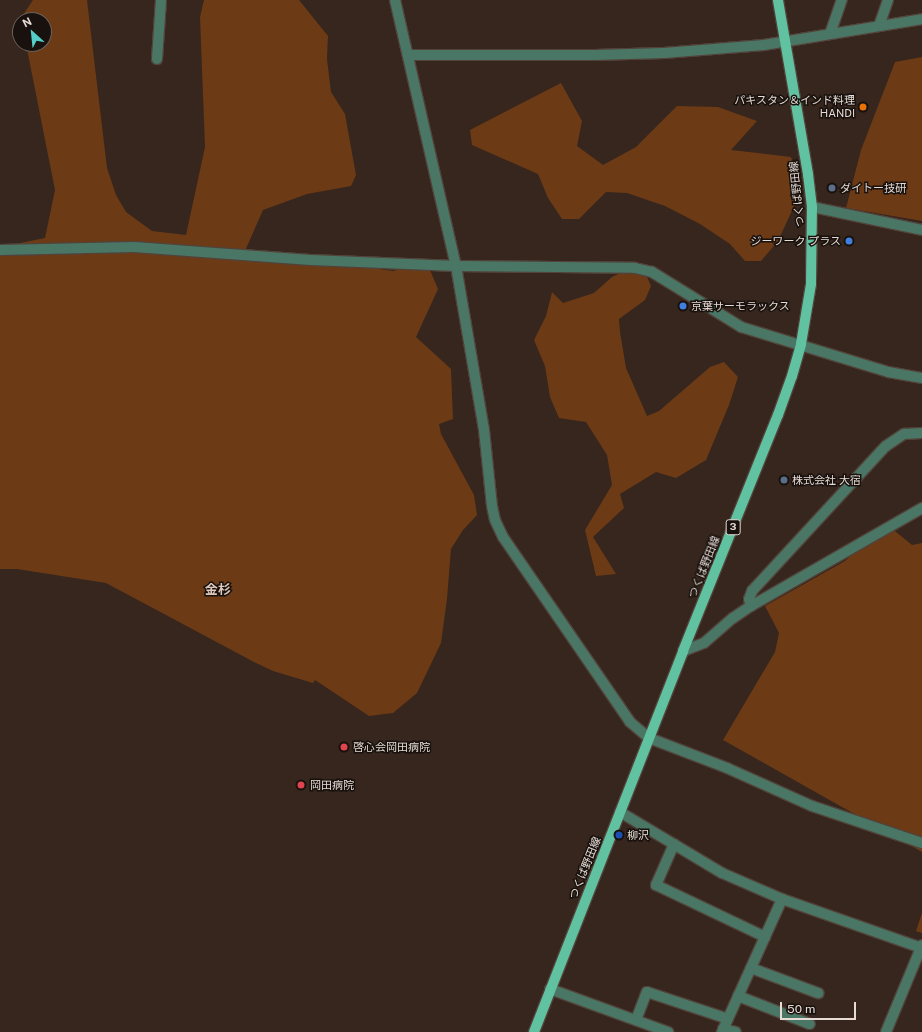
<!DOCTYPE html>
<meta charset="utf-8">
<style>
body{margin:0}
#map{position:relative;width:922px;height:1032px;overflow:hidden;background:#36261d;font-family:"Public Sans","Noto Sans JP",sans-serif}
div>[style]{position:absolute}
.green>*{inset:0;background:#6c3a15}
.roads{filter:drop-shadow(1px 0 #52433a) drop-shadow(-1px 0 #52433a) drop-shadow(0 1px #52433a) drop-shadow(0 -1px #52433a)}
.minor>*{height:10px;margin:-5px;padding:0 5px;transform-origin:5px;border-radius:5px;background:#4a7666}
.major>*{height:10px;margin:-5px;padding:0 5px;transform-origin:5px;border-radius:5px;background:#61c2a1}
.dots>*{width:11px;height:11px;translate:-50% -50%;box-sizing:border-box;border:2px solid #18110d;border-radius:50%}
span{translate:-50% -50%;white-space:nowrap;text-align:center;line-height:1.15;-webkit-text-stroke:3px #18110d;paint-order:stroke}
.shield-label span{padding:1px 3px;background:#18110d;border:1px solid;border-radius:3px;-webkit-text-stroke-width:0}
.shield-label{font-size:10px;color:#e6dbd5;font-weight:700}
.poi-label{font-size:11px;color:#e6dbd5}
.right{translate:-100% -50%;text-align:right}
.left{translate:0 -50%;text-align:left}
.street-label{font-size:11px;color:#e6dbd5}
.quarter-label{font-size:13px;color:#ddc8bb;font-weight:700}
.north{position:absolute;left:12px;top:12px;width:40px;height:40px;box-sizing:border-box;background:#18110d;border:1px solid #6a625d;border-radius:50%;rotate:333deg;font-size:11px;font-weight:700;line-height:16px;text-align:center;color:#e6dbd5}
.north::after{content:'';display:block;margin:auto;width:14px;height:18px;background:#54cdc9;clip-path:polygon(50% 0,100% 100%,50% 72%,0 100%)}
.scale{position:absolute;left:780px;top:1002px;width:76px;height:18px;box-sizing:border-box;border:2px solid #e6dbd5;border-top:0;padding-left:5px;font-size:12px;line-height:14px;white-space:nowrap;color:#e6dbd5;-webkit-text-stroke:3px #18110d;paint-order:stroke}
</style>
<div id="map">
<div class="green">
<div style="clip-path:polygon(33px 0,87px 0,107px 168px,116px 195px,126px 212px,152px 231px,186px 235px,205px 147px,200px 17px,204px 0,299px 0,328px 36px,327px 59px,331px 92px,345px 114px,356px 175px,351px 186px,307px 194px,263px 210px,241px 260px,285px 259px,360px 266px,393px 271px,427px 263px,438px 289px,416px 337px,451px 369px,453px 419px,439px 424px,441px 434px,474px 495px,477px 515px,463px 530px,451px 549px,447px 599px,441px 643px,417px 693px,393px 713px,369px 716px,315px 680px,313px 683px,273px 671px,254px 662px,106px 583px,17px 569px,0 569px,0 247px,45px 238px,55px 190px,26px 44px,44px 44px,44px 20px,22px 20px,21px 18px)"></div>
<div style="clip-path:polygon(922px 57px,922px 221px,846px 208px,861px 150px,895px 62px)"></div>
<div style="clip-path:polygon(561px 83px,582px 121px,577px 146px,603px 165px,636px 147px,677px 106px,718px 107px,757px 121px,731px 150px,791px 157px,802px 189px,778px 241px,761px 261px,745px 261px,730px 244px,700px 224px,665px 206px,627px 193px,606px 192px,579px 219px,562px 219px,548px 198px,538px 174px,472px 145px,470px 130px)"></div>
<div style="clip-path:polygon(641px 263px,651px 286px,645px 300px,619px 319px,620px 332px,626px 368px,647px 416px,659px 411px,710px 367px,724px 362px,738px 377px,729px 405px,706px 460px,676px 478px,656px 472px,620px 494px,624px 508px,593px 537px,616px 574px,596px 576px,585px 530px,612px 485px,607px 455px,586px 422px,559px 418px,550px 397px,545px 366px,534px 340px,546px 316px,552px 292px,563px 303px,594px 293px,612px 277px)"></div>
<div style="clip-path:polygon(885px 523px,912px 545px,922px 543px,922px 852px,723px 740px,775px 652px,779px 633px,765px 606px,845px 561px)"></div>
<div style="clip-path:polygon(922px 913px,922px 933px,916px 931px)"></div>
</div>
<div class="roads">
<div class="minor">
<div style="left:395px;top:0;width:273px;rotate:77.1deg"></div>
<div style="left:456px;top:266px;width:166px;rotate:80.3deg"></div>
<div style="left:484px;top:430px;width:76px;rotate:84deg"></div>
<div style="left:492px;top:506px;width:14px;rotate:78deg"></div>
<div style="left:495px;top:520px;width:19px;rotate:65deg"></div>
<div style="left:503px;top:537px;width:224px;rotate:55.5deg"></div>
<div style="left:630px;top:722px;width:25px;rotate:40deg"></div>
<div style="left:649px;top:738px;width:84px;rotate:21deg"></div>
<div style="left:727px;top:768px;width:93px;rotate:24.1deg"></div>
<div style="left:812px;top:806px;width:116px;rotate:18.6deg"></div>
<div style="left:879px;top:26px;width:28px;rotate:-71deg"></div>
<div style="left:830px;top:34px;width:36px;rotate:-71deg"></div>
<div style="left:408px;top:55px;width:187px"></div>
<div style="left:595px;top:55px;width:69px;rotate:-1.7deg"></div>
<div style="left:664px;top:53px;width:100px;rotate:-4.6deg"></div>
<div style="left:764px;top:45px;width:160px;rotate:-9.3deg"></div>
<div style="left:157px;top:59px;width:59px;rotate:-86.1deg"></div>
<div style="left:812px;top:207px;width:112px;rotate:11.8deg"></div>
<div style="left:0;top:250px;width:134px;rotate:-1.3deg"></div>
<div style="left:134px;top:247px;width:177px;rotate:4.2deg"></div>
<div style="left:311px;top:260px;width:145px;rotate:2.4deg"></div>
<div style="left:456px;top:266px;width:179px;rotate:0.6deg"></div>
<div style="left:635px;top:268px;width:17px;rotate:13deg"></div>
<div style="left:652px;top:272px;width:105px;rotate:31.7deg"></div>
<div style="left:741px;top:327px;width:154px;rotate:17deg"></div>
<div style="left:888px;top:372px;width:35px;rotate:10deg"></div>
<div style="left:751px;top:606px;width:7px;rotate:-106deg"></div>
<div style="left:749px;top:599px;width:9px;rotate:-69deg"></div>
<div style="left:752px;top:591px;width:197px;rotate:-47.3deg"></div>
<div style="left:886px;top:446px;width:22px;rotate:-34deg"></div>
<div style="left:904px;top:434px;width:18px;rotate:-3deg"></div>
<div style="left:683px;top:651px;width:22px;rotate:-21deg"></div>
<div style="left:704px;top:643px;width:38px;rotate:-41deg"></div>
<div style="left:733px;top:618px;width:22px;rotate:-34deg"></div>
<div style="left:751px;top:606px;width:197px;rotate:-29.8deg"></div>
<div style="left:620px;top:812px;width:119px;rotate:30.9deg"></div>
<div style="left:722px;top:873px;width:65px;rotate:23.4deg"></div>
<div style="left:782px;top:899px;width:148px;rotate:19.3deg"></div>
<div style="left:674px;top:844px;width:45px;rotate:113.7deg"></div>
<div style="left:656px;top:885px;width:121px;rotate:25.5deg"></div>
<div style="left:751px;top:968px;width:72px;rotate:20.5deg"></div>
<div style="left:550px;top:989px;width:126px;rotate:20deg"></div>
<div style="left:738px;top:996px;width:77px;rotate:21.3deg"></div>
<div style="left:636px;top:1020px;width:30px;rotate:-69deg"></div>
<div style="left:647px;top:992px;width:85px;rotate:18.4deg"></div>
<div style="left:723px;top:1029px;width:13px;rotate:13deg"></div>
<div style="left:722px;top:1032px;width:146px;rotate:-65.7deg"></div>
<div style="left:886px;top:1032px;width:94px;rotate:-67.5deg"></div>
</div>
<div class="major">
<div style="left:534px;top:1032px;width:409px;rotate:-68.6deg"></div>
<div style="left:683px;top:651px;width:254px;rotate:-68.1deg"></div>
<div style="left:778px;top:415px;width:41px;rotate:-70.3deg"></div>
<div style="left:792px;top:376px;width:33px;rotate:-74deg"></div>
<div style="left:801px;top:344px;width:61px;rotate:-80.5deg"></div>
<div style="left:811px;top:284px;width:77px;rotate:-89.3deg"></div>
<div style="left:812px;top:207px;width:33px;rotate:-97deg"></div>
<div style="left:808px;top:174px;width:177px;rotate:-99.8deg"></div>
</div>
</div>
<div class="dots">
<div style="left:863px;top:107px;background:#e8710a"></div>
<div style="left:832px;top:188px;background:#5c6f8a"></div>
<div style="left:849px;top:241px;background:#3f7fe0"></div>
<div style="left:683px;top:306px;background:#3f7fe0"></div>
<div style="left:784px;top:480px;background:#5c6f8a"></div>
<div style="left:344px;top:747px;background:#e0444e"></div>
<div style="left:301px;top:785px;background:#e0444e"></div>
<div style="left:619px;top:835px;background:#1a4fb4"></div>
</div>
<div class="shield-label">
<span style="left:733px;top:527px">3</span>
</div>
<div class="poi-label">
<span class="right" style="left:855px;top:107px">パキスタン＆インド料理<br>HANDI</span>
<span class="left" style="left:840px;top:188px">ダイトー技研</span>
<span class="right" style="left:841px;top:241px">ジーワーク プラス</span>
<span class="left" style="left:691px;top:306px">京葉サーモラックス</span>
<span class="left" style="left:792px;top:480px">株式会社 大宿</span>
<span class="left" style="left:353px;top:747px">啓心会岡田病院</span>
<span class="left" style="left:310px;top:785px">岡田病院</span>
<span class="left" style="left:627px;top:835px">柳沢</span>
</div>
<div class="street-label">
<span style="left:797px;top:194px;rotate:-96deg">つくば野田線</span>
<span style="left:704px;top:567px;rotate:-68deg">つくば野田線</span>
<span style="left:585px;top:868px;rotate:-68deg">つくば野田線</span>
</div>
<div class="quarter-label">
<span style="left:218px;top:590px">金杉</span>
</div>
<div class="north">N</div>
<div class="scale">50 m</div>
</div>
